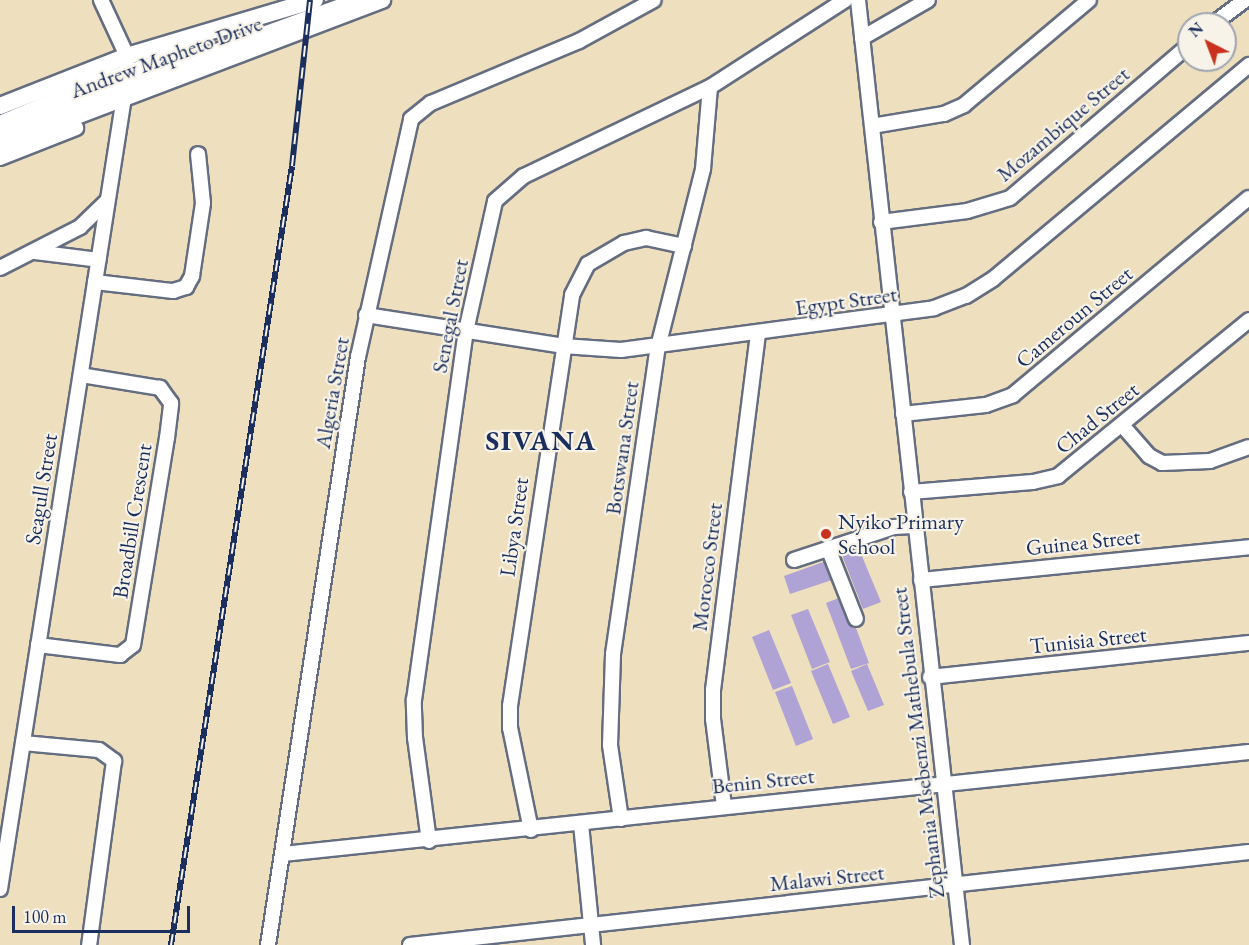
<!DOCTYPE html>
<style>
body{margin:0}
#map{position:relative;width:1249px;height:945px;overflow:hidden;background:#eedfbe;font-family:"EB Garamond",serif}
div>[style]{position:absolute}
.building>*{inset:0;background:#afa2d5}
.roads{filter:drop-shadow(2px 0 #656d80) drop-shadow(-2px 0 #656d80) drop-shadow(0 2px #656d80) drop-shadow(0 -2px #656d80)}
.minor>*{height:14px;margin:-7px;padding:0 7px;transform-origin:7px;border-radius:7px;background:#fff}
.major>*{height:16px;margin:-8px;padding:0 8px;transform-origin:8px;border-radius:8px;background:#fff}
.rail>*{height:6px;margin-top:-3px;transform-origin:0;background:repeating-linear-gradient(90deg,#f7f3e8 0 11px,#1b2f5e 0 22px);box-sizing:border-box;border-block:2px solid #1b2f5e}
.dots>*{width:16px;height:16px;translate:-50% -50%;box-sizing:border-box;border:3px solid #f7f3e8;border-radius:50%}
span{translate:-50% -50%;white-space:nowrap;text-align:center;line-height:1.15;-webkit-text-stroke:4.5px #f7f3e8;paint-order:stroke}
.street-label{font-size:22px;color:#1b2f5e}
.poi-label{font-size:22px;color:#1b2f5e}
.left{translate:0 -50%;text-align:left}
.district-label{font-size:28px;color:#1b2f5e;font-weight:700;letter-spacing:1.5px}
.north{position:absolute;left:1177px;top:12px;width:60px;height:60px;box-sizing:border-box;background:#f7f3e8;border:2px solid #9fa5b1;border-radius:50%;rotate:318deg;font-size:16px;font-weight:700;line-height:24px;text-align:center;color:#1b2f5e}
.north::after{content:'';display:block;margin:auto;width:21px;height:27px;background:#c8321e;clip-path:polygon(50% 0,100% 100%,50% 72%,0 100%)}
.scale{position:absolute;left:12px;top:906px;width:178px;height:27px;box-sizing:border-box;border:3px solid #1b2f5e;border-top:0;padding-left:8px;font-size:18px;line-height:21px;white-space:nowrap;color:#1b2f5e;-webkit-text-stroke:4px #f7f3e8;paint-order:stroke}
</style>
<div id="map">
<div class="building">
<div style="clip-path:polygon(859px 549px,881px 602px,863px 609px,842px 555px)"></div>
<div style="clip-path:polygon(829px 560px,835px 579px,790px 594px,784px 576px)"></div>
<div style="clip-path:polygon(844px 596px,869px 663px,851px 669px,826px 603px)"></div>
<div style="clip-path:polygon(808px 609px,830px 662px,812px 669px,791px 615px)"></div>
<div style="clip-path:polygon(769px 630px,791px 683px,773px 690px,752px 637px)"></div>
<div style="clip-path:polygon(828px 664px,850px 717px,833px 724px,811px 671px)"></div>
<div style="clip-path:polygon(867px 664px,884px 705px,868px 711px,851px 671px)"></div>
<div style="clip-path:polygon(792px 686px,813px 739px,796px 746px,775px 692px)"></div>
</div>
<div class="roads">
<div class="minor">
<div style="left:858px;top:0;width:951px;rotate:83.72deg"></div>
<div style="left:1213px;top:24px;width:40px;rotate:-37deg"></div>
<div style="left:862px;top:38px;width:76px;rotate:-29.9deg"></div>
<div style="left:0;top:123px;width:100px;rotate:-23deg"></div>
<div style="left:92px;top:84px;width:108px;rotate:-18.3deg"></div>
<div style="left:872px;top:126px;width:73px;rotate:-9.5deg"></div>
<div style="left:944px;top:114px;width:22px;rotate:-24deg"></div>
<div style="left:964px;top:105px;width:163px;rotate:-40deg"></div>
<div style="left:0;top:136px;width:136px;rotate:-22.4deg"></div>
<div style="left:126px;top:84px;width:246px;rotate:-20deg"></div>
<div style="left:0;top:158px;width:82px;rotate:-21.5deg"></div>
<div style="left:881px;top:222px;width:87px;rotate:-7.3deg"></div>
<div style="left:967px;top:211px;width:45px;rotate:-16.8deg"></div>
<div style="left:1010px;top:198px;width:235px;rotate:-40.5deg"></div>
<div style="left:35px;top:252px;width:64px;rotate:7.1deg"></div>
<div style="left:0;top:268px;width:90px;rotate:-27.1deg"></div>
<div style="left:80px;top:227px;width:36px;rotate:-44deg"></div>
<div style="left:95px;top:282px;width:79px;rotate:6.6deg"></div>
<div style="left:173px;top:291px;width:14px;rotate:-17deg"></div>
<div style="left:186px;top:287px;width:13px;rotate:-61deg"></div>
<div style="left:192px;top:276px;width:74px;rotate:-81.4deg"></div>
<div style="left:203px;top:203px;width:49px;rotate:-95.8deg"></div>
<div style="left:366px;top:315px;width:199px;rotate:8.9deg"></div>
<div style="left:563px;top:346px;width:58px;rotate:3.9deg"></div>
<div style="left:621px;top:350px;width:316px;rotate:-7.6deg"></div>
<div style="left:934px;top:308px;width:34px;rotate:-21deg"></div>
<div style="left:966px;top:296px;width:32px;rotate:-32deg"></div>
<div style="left:993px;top:279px;width:334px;rotate:-39.9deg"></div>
<div style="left:903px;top:414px;width:83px;rotate:-6.2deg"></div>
<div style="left:986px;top:405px;width:29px;rotate:-20deg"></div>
<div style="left:1013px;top:395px;width:307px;rotate:-39.9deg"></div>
<div style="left:1122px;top:425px;width:41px;rotate:48.9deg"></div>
<div style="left:1149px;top:456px;width:15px;rotate:28deg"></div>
<div style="left:1162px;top:463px;width:48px;rotate:-2.4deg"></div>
<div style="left:1210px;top:461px;width:41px;rotate:-19.7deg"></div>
<div style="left:911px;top:492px;width:122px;rotate:-4.7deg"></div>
<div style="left:1033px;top:482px;width:26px;rotate:-13deg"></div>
<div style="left:1058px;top:476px;width:247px;rotate:-39.2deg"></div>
<div style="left:828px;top:548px;width:76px;rotate:68.5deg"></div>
<div style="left:794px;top:560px;width:105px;rotate:-18.3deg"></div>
<div style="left:894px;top:527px;width:19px;rotate:-3deg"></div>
<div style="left:921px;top:580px;width:330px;rotate:-5.7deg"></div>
<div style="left:38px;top:645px;width:83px;rotate:7deg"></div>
<div style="left:120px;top:655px;width:16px;rotate:-38deg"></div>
<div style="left:133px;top:645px;width:210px;rotate:-80.7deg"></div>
<div style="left:167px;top:438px;width:35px;rotate:-83deg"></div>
<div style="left:171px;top:403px;width:19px;rotate:-126deg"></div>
<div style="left:160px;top:388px;width:80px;rotate:-170.7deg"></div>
<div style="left:930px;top:677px;width:321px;rotate:-6.1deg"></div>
<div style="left:23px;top:743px;width:76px;rotate:5.3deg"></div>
<div style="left:99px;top:750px;width:19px;rotate:36deg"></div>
<div style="left:114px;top:761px;width:186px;rotate:97.7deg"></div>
<div style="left:724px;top:806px;width:88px;rotate:-97.2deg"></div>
<div style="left:713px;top:719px;width:29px;rotate:-90deg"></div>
<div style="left:713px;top:690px;width:359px;rotate:-82.8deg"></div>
<div style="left:621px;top:819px;width:75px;rotate:-98.5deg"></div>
<div style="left:610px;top:745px;width:91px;rotate:-88.1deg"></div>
<div style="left:613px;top:654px;width:310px;rotate:-81.7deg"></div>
<div style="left:658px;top:347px;width:184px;rotate:-75.8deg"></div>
<div style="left:703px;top:169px;width:82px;rotate:-85.1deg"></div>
<div style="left:581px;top:824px;width:122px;rotate:84.3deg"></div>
<div style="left:531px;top:830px;width:104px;rotate:-101.6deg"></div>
<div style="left:510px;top:728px;width:22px;rotate:-90deg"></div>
<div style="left:510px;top:706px;width:416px;rotate:-81.4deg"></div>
<div style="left:572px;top:295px;width:35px;rotate:-63deg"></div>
<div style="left:588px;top:264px;width:42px;rotate:-30.3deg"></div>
<div style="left:624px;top:243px;width:23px;rotate:-13deg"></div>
<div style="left:646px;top:238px;width:39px;rotate:12deg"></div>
<div style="left:429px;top:841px;width:104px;rotate:-97.7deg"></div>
<div style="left:415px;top:738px;width:38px;rotate:-92deg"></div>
<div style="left:414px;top:700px;width:373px;rotate:-82deg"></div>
<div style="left:466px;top:331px;width:133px;rotate:-77.4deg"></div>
<div style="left:495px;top:201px;width:38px;rotate:-41deg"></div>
<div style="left:524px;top:176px;width:206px;rotate:-25.6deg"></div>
<div style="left:710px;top:87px;width:161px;rotate:-32.8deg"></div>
<div style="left:283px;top:854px;width:971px;rotate:-6.03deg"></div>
<div style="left:0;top:889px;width:815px;rotate:-81.1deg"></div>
<div style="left:126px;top:84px;width:28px;rotate:-88deg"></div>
<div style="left:127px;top:56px;width:62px;rotate:-114.9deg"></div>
<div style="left:268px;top:945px;width:595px;rotate:-81.3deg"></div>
<div style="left:358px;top:357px;width:244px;rotate:-77.4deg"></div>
<div style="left:411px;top:119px;width:26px;rotate:-39deg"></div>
<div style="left:431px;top:103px;width:160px;rotate:-22.7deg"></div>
<div style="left:579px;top:41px;width:85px;rotate:-28.7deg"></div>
<div style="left:410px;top:945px;width:844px;rotate:-6.33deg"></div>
</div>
<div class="major">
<div style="left:0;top:106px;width:136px;rotate:-21.5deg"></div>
<div style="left:127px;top:56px;width:196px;rotate:-16.6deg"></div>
<div style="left:0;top:145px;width:409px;rotate:-20.8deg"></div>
</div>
</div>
<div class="rail">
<div style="left:171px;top:945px;width:788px;rotate:-81.17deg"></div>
<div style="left:292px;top:166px;width:167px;rotate:-83.8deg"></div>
</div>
<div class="dots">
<div style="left:826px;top:534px;background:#c8321e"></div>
</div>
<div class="street-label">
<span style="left:166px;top:57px;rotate:-20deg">Andrew Mapheto Drive</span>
<span style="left:1063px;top:124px;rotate:-40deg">Mozambique Street</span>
<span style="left:846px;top:301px;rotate:-8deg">Egypt Street</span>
<span style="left:450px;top:316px;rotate:-79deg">Senegal Street</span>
<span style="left:1074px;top:317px;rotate:-40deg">Cameroun Street</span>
<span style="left:332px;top:393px;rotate:-80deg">Algeria Street</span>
<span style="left:1097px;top:418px;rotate:-39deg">Chad Street</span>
<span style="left:622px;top:448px;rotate:-82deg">Botswana Street</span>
<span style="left:41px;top:489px;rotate:-81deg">Seagull Street</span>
<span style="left:132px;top:521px;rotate:-81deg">Broadbill Crescent</span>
<span style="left:514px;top:527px;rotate:-82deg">Libya Street</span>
<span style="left:1083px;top:542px;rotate:-6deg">Guinea Street</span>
<span style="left:707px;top:567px;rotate:-83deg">Morocco Street</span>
<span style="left:1088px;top:640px;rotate:-6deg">Tunisia Street</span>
<span style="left:918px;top:743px;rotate:-97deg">Zephania Msebenzi Mathebula Street</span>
<span style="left:763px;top:781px;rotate:-6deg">Benin Street</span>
<span style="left:827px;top:878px;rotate:-6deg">Malawi Street</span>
</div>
<div class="poi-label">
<span class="left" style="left:838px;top:534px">Nyiko Primary<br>School</span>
</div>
<div class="district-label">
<span style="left:541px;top:440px">SIVANA</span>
</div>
<div class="north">N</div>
<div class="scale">100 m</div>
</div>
